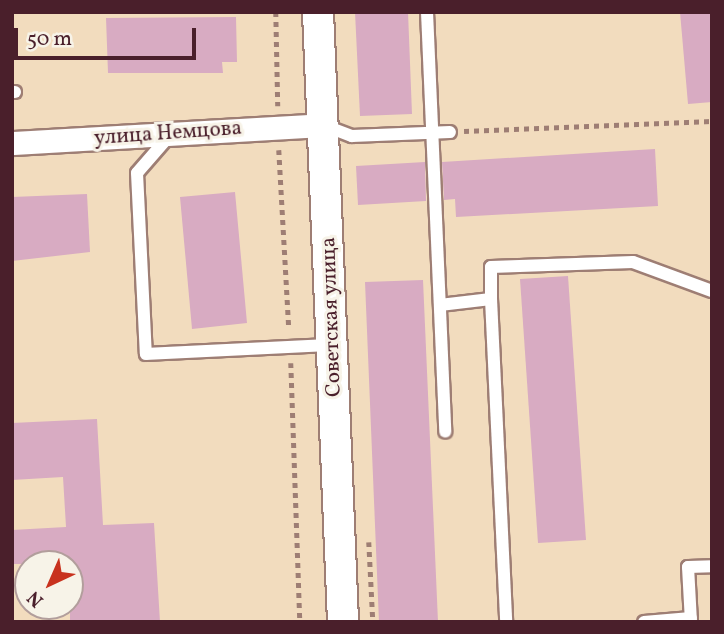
<!DOCTYPE html>
<meta charset="utf-8">
<style>
body{margin:0}
#map{position:relative;width:724px;height:634px;overflow:hidden;background:#f2dcbe;font-family:Vollkorn,serif}
div>[style]{position:absolute}
.building>*{inset:0;background:#d8abc2}
.path>*{height:4.5px;margin-top:-2.25px;transform-origin:0;background:repeating-linear-gradient(90deg,#9e7e74 0 5px,transparent 0 10px)}
.roads{filter:drop-shadow(2px 0 #9e7e74) drop-shadow(-2px 0 #9e7e74) drop-shadow(0 2px #9e7e74) drop-shadow(0 -2px #9e7e74)}
.service>*{height:12px;margin:-6px;padding:0 6px;transform-origin:6px;border-radius:6px;background:#fff}
.minor>*{height:23px;margin:-11.5px;padding:0 11.5px;transform-origin:11.5px;border-radius:11.5px;background:#fff}
.tertiary>*{height:30px;margin:-15px;padding:0 15px;transform-origin:15px;border-radius:15px;background:#fff}
span{translate:-50% -50%;white-space:nowrap;text-align:center;line-height:1.15;-webkit-text-stroke:6px #f7f3e8;paint-order:stroke}
.street-label{font-size:21px;color:#4a1f2b}
.frame{position:absolute;inset:0;border:14px solid #4a1f2b;pointer-events:none}
.north{position:absolute;left:14px;top:550px;width:70px;height:70px;box-sizing:border-box;background:#f7f3e8;border:2px solid #b29e9c;border-radius:50%;rotate:224deg;font-size:19px;font-weight:700;line-height:28px;text-align:center;color:#4a1f2b}
.north::after{content:'';display:block;margin:auto;width:24px;height:32px;background:#c8321e;clip-path:polygon(50% 0,100% 100%,50% 72%,0 100%)}
.scale{position:absolute;left:14px;top:28px;width:182px;height:32px;box-sizing:border-box;border:4px solid #4a1f2b;border-top:0;padding-left:9px;font-size:21px;line-height:24px;white-space:nowrap;color:#4a1f2b;-webkit-text-stroke:5px #f7f3e8;paint-order:stroke}
</style>
<div id="map">
<div class="building">
<div style="clip-path:polygon(355px 12px,408px 12px,412px 114px,360px 116px)"></div>
<div style="clip-path:polygon(680px 12px,712px 12px,712px 102px,688px 104px)"></div>
<div style="clip-path:polygon(236px 17px,237px 62px,222px 62px,223px 73px,108px 73px,106px 18px)"></div>
<div style="clip-path:polygon(655px 149px,658px 206px,456px 217px,455px 199px,444px 200px,442px 162px)"></div>
<div style="clip-path:polygon(425px 162px,426px 201px,358px 205px,356px 166px)"></div>
<div style="clip-path:polygon(235px 192px,247px 323px,192px 329px,180px 197px)"></div>
<div style="clip-path:polygon(87px 194px,90px 252px,12px 261px,12px 197px)"></div>
<div style="clip-path:polygon(568px 276px,586px 540px,538px 543px,520px 279px)"></div>
<div style="clip-path:polygon(423px 280px,438px 622px,379px 622px,365px 282px)"></div>
<div style="clip-path:polygon(97px 419px,103px 525px,154px 523px,160px 622px,70px 622px,70px 564px,12px 564px,12px 530px,66px 527px,63px 477px,12px 480px,12px 423px)"></div>
</div>
<div class="path">
<div style="left:276px;top:12px;width:94px;rotate:88.8deg"></div>
<div style="left:464px;top:131px;width:248px;rotate:-2.3deg"></div>
<div style="left:279px;top:150px;width:180px;rotate:86.8deg"></div>
<div style="left:291px;top:363px;width:259px;rotate:88deg"></div>
<div style="left:369px;top:542px;width:80px;rotate:87.1deg"></div>
</div>
<div class="roads">
<div class="service">
<div style="left:427px;top:12px;width:420px;rotate:87.5deg"></div>
<div style="left:12px;top:92px;width:3px"></div>
<div style="left:323px;top:125px;width:31px;rotate:21deg"></div>
<div style="left:352px;top:136px;width:98px;rotate:-2.3deg"></div>
<div style="left:170px;top:135px;width:50px;rotate:131deg"></div>
<div style="left:137px;top:173px;width:181px;rotate:87.2deg"></div>
<div style="left:146px;top:354px;width:187px;rotate:-2.8deg"></div>
<div style="left:491px;top:299px;width:323px;rotate:87.3deg"></div>
<div style="left:440px;top:305px;width:51px;rotate:-6.7deg"></div>
<div style="left:491px;top:299px;width:32px;rotate:-90deg"></div>
<div style="left:491px;top:267px;width:142px;rotate:-2deg"></div>
<div style="left:633px;top:262px;width:84px;rotate:20.2deg"></div>
<div style="left:644px;top:622px;width:47px;rotate:-4.9deg"></div>
<div style="left:691px;top:622px;width:55px;rotate:-93.1deg"></div>
<div style="left:688px;top:567px;width:24px;rotate:-2deg"></div>
</div>
<div class="minor">
<div style="left:12px;top:143px;width:312px;rotate:-3.3deg"></div>
</div>
<div class="tertiary">
<div style="left:318px;top:12px;width:611px;rotate:87.65deg"></div>
</div>
</div>
<div class="street-label">
<span style="left:168px;top:134px;rotate:-4deg">улица Немцова</span>
<span style="left:332px;top:317px;rotate:-92deg">Советская улица</span>
</div>
<div class="frame"></div>
<div class="north">N</div>
<div class="scale">50 m</div>
</div>
